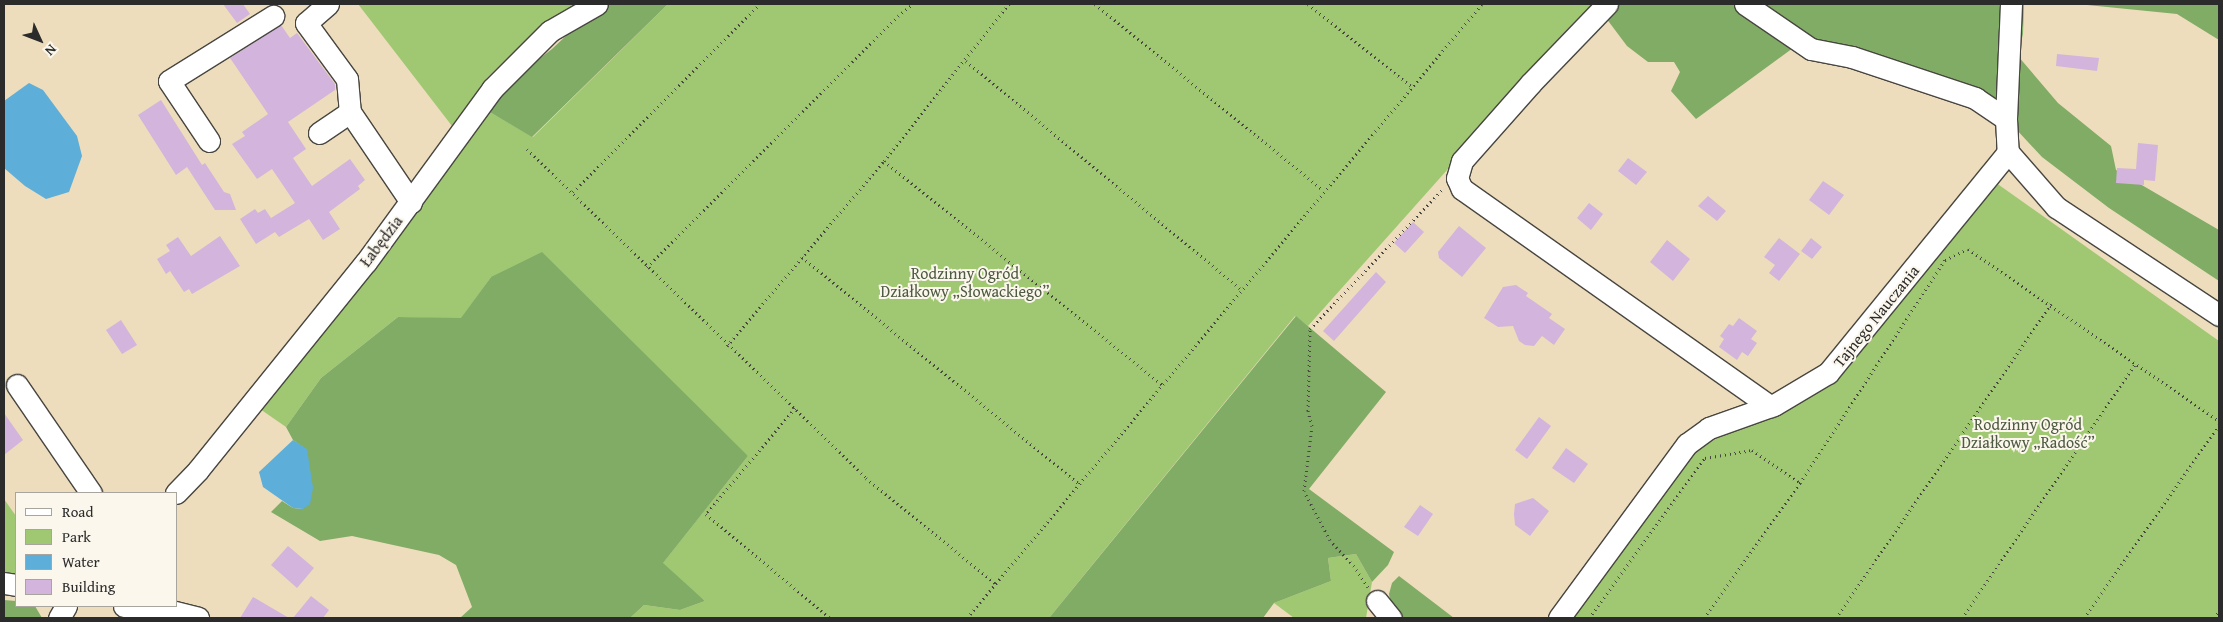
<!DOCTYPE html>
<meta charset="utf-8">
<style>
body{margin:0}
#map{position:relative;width:2223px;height:622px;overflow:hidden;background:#eeddbc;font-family:"Gentium Book Plus",serif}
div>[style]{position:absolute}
.green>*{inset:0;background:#a0c873}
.forest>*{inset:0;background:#80ac65}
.water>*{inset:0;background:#5daed8}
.building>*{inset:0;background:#d3b4dc}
.path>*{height:3px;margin-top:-1.5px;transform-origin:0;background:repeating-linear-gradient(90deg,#484641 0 1px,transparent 0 5px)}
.roads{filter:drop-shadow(1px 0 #484641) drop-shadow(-1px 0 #484641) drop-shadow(0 1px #484641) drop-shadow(0 -1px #484641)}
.minor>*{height:21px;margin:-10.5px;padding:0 10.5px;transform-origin:10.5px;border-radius:10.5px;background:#fff}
span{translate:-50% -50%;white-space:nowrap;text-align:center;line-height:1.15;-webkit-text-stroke:4px #fbf7ec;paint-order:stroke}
.street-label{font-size:16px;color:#2b2b2b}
.park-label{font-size:16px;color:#4e5a41}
.frame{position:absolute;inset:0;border:5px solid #2b2b2b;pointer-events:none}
.legend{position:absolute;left:15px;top:492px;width:162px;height:115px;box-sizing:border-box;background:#fbf7ec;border:1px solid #a8a59f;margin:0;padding:6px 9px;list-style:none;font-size:15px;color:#2b2b2b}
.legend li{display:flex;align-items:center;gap:10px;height:25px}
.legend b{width:25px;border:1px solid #a8a59f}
.north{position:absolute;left:15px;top:15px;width:50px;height:50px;-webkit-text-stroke:4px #fbf7ec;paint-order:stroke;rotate:133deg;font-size:14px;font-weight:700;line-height:20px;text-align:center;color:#2b2b2b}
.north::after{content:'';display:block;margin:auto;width:18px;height:22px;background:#2b2b2b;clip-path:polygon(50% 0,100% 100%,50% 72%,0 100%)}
</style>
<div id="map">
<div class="green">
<div style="clip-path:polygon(358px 4px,578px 4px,519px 47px,486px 79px,452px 126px)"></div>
<div style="clip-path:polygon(668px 4px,1595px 4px,1308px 326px,1295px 316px,1049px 618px,630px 618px,644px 605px,680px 610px,705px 601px,662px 564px,748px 456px,491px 277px,461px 319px,398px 317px,321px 378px,286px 427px,260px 409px,382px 260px,488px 111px,533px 137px)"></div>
<div style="clip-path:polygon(1992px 180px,2219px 341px,2219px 618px,1570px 618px,1692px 451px,1836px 378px)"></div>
<div style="clip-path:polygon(4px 499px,16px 516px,16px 574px,4px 572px)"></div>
<div style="clip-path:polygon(1356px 554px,1372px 582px,1366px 618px,1294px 618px,1274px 603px,1331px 581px,1328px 558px)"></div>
</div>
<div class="forest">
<div style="clip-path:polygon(592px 4px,668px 4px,532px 137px,488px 111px,503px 87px,552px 49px,585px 18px)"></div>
<div style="clip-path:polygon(1615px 4px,2024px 4px,2023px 34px,2018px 56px,2058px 103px,2111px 146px,2116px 170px,2219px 230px,2219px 281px,2109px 208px,2042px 157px,1978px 88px,1808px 37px,1696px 119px,1671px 91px,1680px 72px,1674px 62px,1648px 62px,1627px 46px,1606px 18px)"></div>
<div style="clip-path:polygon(2077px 4px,2219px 4px,2219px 40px,2177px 14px)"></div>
<div style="clip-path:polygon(542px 252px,748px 456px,663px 563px,705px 601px,680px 610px,644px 605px,630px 618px,460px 618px,472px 607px,456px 565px,439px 555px,352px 536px,320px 541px,271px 512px,282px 501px,293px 508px,303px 509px,307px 450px,293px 440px,286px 427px,321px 378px,398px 317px,461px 318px,491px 277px)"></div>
<div style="clip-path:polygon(1296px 316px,1386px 392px,1309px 489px,1394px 552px,1388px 565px,1372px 582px,1356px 554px,1328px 558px,1331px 581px,1274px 603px,1263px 618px,1049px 618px)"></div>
<div style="clip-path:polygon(1399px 576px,1454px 618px,1404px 618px,1391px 606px,1389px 594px,1392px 583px)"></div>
<div style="clip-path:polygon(4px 600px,16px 601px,16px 606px,35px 606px,42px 618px,4px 618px)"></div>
</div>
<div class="water">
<div style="clip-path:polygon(29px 83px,43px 90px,77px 136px,82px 156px,69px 192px,46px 199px,25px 186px,4px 168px,4px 101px)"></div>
<div style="clip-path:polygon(293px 440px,307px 449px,313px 488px,310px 504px,303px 509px,293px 508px,263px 487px,259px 472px)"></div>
</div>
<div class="building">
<div style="clip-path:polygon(223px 4px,243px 4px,250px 14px,237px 23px)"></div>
<div style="clip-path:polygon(281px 25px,290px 38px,297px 33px,335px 84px,335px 90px,288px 122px,306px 149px,293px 158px,312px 186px,350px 159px,365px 180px,358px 186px,360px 189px,329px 212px,340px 229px,323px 240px,309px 219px,279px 237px,275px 232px,256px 244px,240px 219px,255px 209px,258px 213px,265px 209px,271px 218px,295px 203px,272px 169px,257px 179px,232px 144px,245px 136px,242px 132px,268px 114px,230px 58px)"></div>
<div style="clip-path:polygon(2057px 54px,2099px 58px,2097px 71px,2056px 66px)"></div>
<div style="clip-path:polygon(161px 100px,202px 165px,205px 163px,224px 192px,230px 194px,236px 210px,215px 210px,187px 167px,176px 175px,138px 115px)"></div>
<div style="clip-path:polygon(2138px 143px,2158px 145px,2155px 181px,2144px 180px,2144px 185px,2116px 183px,2117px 168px,2136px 169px)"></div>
<div style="clip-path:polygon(1628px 158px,1647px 172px,1636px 185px,1618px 171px)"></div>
<div style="clip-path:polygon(1823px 181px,1844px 195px,1829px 215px,1809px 200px)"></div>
<div style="clip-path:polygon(1708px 196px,1726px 211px,1717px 221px,1698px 206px)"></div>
<div style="clip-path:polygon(1589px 203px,1603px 214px,1591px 230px,1577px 218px)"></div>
<div style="clip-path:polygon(1413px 222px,1424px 232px,1405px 253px,1394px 243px)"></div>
<div style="clip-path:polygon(1459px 226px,1486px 248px,1462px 277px,1439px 258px,1438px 252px)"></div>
<div style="clip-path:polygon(220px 236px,240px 266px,192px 294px,189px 289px,184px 292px,170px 271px,166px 274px,157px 259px,170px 251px,166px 245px,178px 237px,191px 256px)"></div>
<div style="clip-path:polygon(1779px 238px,1800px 254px,1779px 281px,1769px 273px,1775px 265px,1764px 257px)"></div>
<div style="clip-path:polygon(1811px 238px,1822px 247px,1812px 259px,1801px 251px)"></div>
<div style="clip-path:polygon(1667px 240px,1690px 259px,1673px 281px,1650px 262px)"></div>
<div style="clip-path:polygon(1376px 272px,1386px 282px,1334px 341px,1323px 331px)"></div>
<div style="clip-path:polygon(1516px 285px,1528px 293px,1526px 296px,1552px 314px,1549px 318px,1565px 329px,1554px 345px,1542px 336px,1534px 346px,1525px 345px,1519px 341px,1513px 326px,1498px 327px,1484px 318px,1503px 287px)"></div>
<div style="clip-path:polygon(1739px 318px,1757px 331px,1751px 339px,1757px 343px,1748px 356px,1742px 352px,1737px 360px,1719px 347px,1724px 339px,1720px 336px,1729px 324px,1733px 326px)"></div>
<div style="clip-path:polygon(121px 320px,137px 345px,122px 354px,106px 330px)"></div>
<div style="clip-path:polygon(4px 413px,23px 440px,4px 455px)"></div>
<div style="clip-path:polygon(1539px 417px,1551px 426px,1527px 459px,1515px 450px)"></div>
<div style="clip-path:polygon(1566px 448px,1588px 464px,1574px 483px,1552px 468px)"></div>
<div style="clip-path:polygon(1533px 498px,1549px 511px,1530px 536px,1515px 525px,1514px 514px,1515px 504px)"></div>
<div style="clip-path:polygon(1420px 505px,1433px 514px,1418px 536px,1404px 527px)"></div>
<div style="clip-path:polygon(288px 546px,314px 568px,297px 588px,271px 565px)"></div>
<div style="clip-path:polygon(311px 596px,329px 610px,323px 618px,293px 618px)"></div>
<div style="clip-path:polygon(253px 597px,260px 601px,289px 618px,240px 618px)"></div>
</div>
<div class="path">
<div style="left:1095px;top:4px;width:294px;rotate:39.2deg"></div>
<div style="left:1308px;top:4px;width:132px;rotate:38.5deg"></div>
<div style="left:966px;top:61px;width:357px;rotate:39.7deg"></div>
<div style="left:527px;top:149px;width:472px;rotate:44.1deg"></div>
<div style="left:866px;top:478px;width:168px;rotate:39.2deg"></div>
<div style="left:884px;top:161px;width:358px;rotate:38.8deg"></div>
<div style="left:573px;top:192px;width:265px;rotate:-45.2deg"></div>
<div style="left:802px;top:257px;width:360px;rotate:39.3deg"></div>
<div style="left:647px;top:267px;width:355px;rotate:-45deg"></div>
<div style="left:898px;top:16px;width:19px;rotate:-39deg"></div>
<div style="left:727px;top:346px;width:243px;rotate:-49.7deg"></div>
<div style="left:884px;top:161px;width:201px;rotate:-51.5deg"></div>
<div style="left:795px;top:408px;width:138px;rotate:130deg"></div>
<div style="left:706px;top:514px;width:162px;rotate:40deg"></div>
<div style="left:1368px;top:587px;width:25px;rotate:-124deg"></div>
<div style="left:1354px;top:566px;width:35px;rotate:-133deg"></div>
<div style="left:1330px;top:540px;width:55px;rotate:-118deg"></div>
<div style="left:1304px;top:491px;width:65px;rotate:-83deg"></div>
<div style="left:1312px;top:426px;width:16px;rotate:-105deg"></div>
<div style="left:1308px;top:411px;width:82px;rotate:-88.6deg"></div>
<div style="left:1310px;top:329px;width:193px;rotate:-46.5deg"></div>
<div style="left:967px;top:618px;width:801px;rotate:-50.01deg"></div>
<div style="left:1589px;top:618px;width:198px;rotate:-54.1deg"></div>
<div style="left:1705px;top:458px;width:48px;rotate:-9.7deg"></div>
<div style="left:1752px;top:450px;width:58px;rotate:34.5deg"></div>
<div style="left:1704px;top:618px;width:166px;rotate:-54.6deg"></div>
<div style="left:1800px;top:483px;width:266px;rotate:-57deg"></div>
<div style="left:1945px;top:260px;width:25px;rotate:-26deg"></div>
<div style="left:1968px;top:249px;width:304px;rotate:34.4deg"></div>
<div style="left:1836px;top:618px;width:381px;rotate:-55.6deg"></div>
<div style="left:1962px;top:618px;width:307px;rotate:-55.7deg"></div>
<div style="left:2084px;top:618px;width:236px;rotate:-55deg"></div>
<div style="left:2214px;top:618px;width:9px;rotate:-54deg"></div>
</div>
<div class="roads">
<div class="minor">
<div style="left:328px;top:4px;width:29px;rotate:139deg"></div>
<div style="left:306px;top:23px;width:69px;rotate:53.8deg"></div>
<div style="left:347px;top:79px;width:33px;rotate:85deg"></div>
<div style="left:1607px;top:4px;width:110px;rotate:133.9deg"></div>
<div style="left:1531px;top:83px;width:104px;rotate:131.5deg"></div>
<div style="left:1462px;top:161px;width:18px;rotate:106deg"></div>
<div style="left:1457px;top:178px;width:12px;rotate:66deg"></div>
<div style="left:1462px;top:189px;width:377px;rotate:35.2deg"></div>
<div style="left:1745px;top:4px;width:80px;rotate:34.3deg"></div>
<div style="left:1811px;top:49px;width:42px;rotate:11deg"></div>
<div style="left:1852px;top:57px;width:130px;rotate:18.4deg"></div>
<div style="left:1975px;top:98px;width:37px;rotate:34deg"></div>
<div style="left:2011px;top:4px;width:115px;rotate:92.5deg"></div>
<div style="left:2006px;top:119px;width:33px;rotate:87deg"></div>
<div style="left:2008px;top:152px;width:73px;rotate:48.9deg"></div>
<div style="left:2056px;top:207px;width:196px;rotate:33.5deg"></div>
<div style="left:319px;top:133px;width:37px;rotate:-34deg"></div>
<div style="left:350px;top:112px;width:109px;rotate:55.9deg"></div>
<div style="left:209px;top:141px;width:72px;rotate:-123.7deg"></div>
<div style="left:169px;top:81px;width:123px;rotate:-32deg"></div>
<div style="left:17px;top:385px;width:131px;rotate:55.6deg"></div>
<div style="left:176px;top:493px;width:32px;rotate:-46deg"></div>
<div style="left:198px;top:470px;width:267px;rotate:-51.1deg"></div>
<div style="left:366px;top:262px;width:214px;rotate:-53.9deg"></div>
<div style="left:492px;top:89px;width:82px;rotate:-45deg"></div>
<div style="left:550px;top:31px;width:54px;rotate:-29.9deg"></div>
<div style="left:4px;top:583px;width:12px;rotate:9deg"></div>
<div style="left:1377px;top:601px;width:22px;rotate:51deg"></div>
<div style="left:124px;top:606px;width:43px;rotate:5.3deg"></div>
<div style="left:167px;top:610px;width:32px;rotate:14deg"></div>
<div style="left:59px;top:618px;width:14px;rotate:-60deg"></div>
<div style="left:1559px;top:618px;width:216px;rotate:-53.7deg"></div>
<div style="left:1687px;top:444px;width:27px;rotate:-36deg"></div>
<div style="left:1709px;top:428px;width:69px;rotate:-19.5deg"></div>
<div style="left:1774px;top:405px;width:63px;rotate:-30.7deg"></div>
<div style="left:1828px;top:373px;width:285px;rotate:-50.8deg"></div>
</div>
</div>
<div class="street-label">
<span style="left:381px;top:241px;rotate:-53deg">Łabędzia</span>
<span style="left:1876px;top:316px;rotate:-51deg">Tajnego Nauczania</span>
</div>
<div class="park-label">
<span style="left:965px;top:282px">Rodzinny Ogród<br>Działkowy „Słowackiego”</span>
<span style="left:2028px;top:433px">Rodzinny Ogród<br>Działkowy „Radość”</span>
</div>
<div class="frame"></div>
<ul class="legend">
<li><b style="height:6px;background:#fff"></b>Road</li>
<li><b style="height:14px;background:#a0c873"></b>Park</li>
<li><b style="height:14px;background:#5daed8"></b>Water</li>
<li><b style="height:14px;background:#d3b4dc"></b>Building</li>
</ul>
<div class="north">N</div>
</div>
